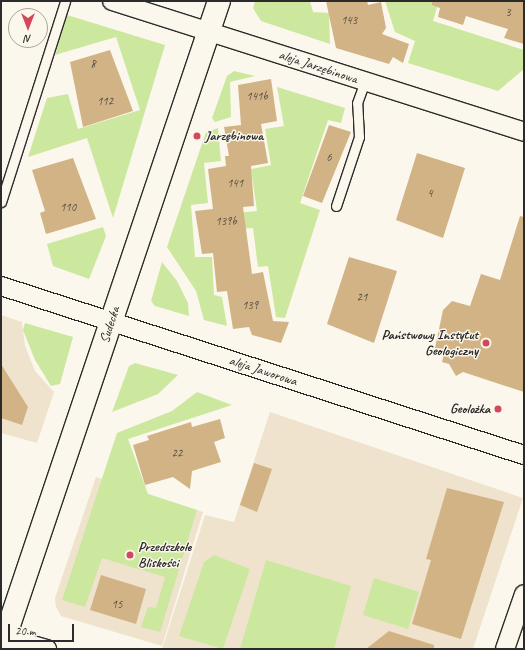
<!DOCTYPE html>
<meta charset="utf-8">
<style>
body{margin:0}
#map{position:relative;width:525px;height:650px;overflow:hidden;background:#fbf7ec;font-family:Caveat,sans-serif}
div>[style]{position:absolute}
.built>*{inset:0;background:#efe3cd}
.green>*{inset:0;background:#cce89f}
.building>*{inset:0;background:#d2b386}
.roads{filter:drop-shadow(1px 0 #2b2b2b) drop-shadow(-1px 0 #2b2b2b) drop-shadow(0 1px #2b2b2b) drop-shadow(0 -1px #2b2b2b)}
.lane>*{height:9px;margin:-4.5px;padding:0 4.5px;transform-origin:4.5px;border-radius:4.5px;background:#fbf7ec}
.street>*{height:18px;margin:-9px;padding:0 9px;transform-origin:9px;border-radius:9px;background:#fbf7ec}
.secondary>*{height:22px;margin:-11px;padding:0 11px;transform-origin:11px;border-radius:11px;background:#fbf7ec}
.dots>*{width:11px;height:11px;translate:-50% -50%;box-sizing:border-box;border:2px solid #fbf7ec;border-radius:50%}
span{translate:-50% -50%;white-space:nowrap;text-align:center;line-height:1.15;-webkit-text-stroke:3px #fbf7ec;paint-order:stroke}
.number-label{font-size:12px;color:#554d42}
.number-label span{-webkit-text-stroke-width:0}
.street-label{font-size:14px;color:#2b2b2b}
.poi-label{font-size:14px;color:#2b2b2b;font-weight:700}
.left{translate:0 -50%;text-align:left}
.right{translate:-100% -50%;text-align:right}
.frame{position:absolute;inset:0;border:2px solid #2b2b2b;pointer-events:none}
.north{position:absolute;left:8px;top:8px;width:40px;height:40px;box-sizing:border-box;background:#fbf7ec;border:1px solid #a8a59f;border-radius:50%;rotate:180deg;font-size:11px;font-weight:700;line-height:16px;text-align:center;color:#2b2b2b}
.north::after{content:'';display:block;margin:auto;width:14px;height:18px;background:#d1495b;clip-path:polygon(50% 0,100% 100%,50% 72%,0 100%)}
.scale{position:absolute;left:8px;top:624px;width:66px;height:18px;box-sizing:border-box;border:2px solid #2b2b2b;border-top:0;padding-left:5px;font-size:12px;line-height:14px;white-space:nowrap;color:#2b2b2b;-webkit-text-stroke:3px #fbf7ec;paint-order:stroke}
</style>
<div id="map">
<div class="built">
<div style="clip-path:polygon(1px 315px,22px 322px,25px 346px,35px 371px,54px 392px,37px 443px,1px 433px)"></div>
<div style="clip-path:polygon(270px 412px,523px 498px,473px 649px,162px 649px,205px 515px,234px 522px)"></div>
<div style="clip-path:polygon(96px 477px,203px 512px,162px 646px,61px 616px,56px 607px,55px 598px)"></div>
</div>
<div class="green">
<div style="clip-path:polygon(255px 1px,310px 1px,313px 12px,329px 13px,330px 44px,261px 21px,253px 8px)"></div>
<div style="clip-path:polygon(385px 1px,439px 1px,433px 21px,524px 50px,524px 69px,498px 91px,408px 63px,415px 41px,395px 32px)"></div>
<div style="clip-path:polygon(67px 15px,165px 45px,113px 218px,87px 138px,28px 157px,47px 98px,68px 94px,78px 129px,140px 110px,116px 37px,55px 55px)"></div>
<div style="clip-path:polygon(234px 71px,255px 76px,230px 82px,231px 117px,215px 122px,212px 118px,227px 76px)"></div>
<div style="clip-path:polygon(277px 87px,345px 108px,341px 123px,328px 120px,300px 203px,320px 210px,285px 318px,276px 317px,268px 266px,258px 267px,253px 228px,239px 229px,238px 213px,257px 211px,251px 169px,271px 165px,265px 129px,284px 126px)"></div>
<div style="clip-path:polygon(218px 128px,221px 161px,204px 163px,208px 203px,191px 205px,195px 257px,212px 257px,214px 295px,222px 297px,227px 326px,204px 320px,196px 291px,167px 247px,206px 132px)"></div>
<div style="clip-path:polygon(103px 227px,106px 236px,89px 279px,53px 266px,47px 244px)"></div>
<div style="clip-path:polygon(162px 262px,177px 281px,188px 303px,189px 316px,155px 306px,151px 301px)"></div>
<div style="clip-path:polygon(25px 323px,73px 337px,60px 384px,51px 386px,35px 360px,23px 330px)"></div>
<div style="clip-path:polygon(135px 363px,178px 375px,158px 394px,112px 412px,129px 366px)"></div>
<div style="clip-path:polygon(197px 392px,232px 405px,128px 439px,148px 494px,197px 510px,160px 632px,141px 627px,148px 607px,156px 608px,165px 577px,102px 558px,85px 607px,62px 600px,117px 433px,172px 411px)"></div>
<div style="clip-path:polygon(214px 555px,250px 569px,223px 649px,179px 636px,204px 562px)"></div>
<div style="clip-path:polygon(266px 560px,351px 586px,334px 649px,240px 649px)"></div>
<div style="clip-path:polygon(374px 578px,419px 592px,408px 629px,363px 615px)"></div>
</div>
<div class="building">
<div style="clip-path:polygon(326px 1px,367px 1px,368px 5px,381px 2px,386px 28px,382px 34px,409px 44px,403px 63px,393px 57px,389px 64px,336px 48px)"></div>
<div style="clip-path:polygon(432px 1px,524px 1px,524px 44px,504px 38px,508px 29px,488px 23px,466px 16px,463px 25px,438px 17px,440px 8px,432px 5px)"></div>
<div style="clip-path:polygon(110px 50px,133px 111px,83px 127px,70px 62px)"></div>
<div style="clip-path:polygon(271px 79px,277px 121px,261px 124px,268px 163px,251px 166px,254px 206px,243px 207px,252px 274px,263px 272px,273px 321px,289px 322px,281px 343px,252px 335px,249px 327px,233px 329px,227px 291px,217px 292px,213px 253px,202px 254px,195px 211px,213px 209px,208px 169px,226px 166px,225px 156px,229px 156px,224px 127px,241px 125px,238px 85px)"></div>
<div style="clip-path:polygon(329px 125px,351px 132px,322px 203px,303px 196px)"></div>
<div style="clip-path:polygon(417px 153px,465px 168px,443px 238px,396px 220px)"></div>
<div style="clip-path:polygon(73px 158px,96px 219px,46px 234px,40px 213px,45px 211px,32px 170px)"></div>
<div style="clip-path:polygon(520px 216px,524px 217px,524px 392px,463px 372px,456px 376px,449px 364px,442px 362px,445px 349px,435px 348px,443px 310px,452px 301px,470px 306px,481px 274px,500px 280px)"></div>
<div style="clip-path:polygon(349px 257px,397px 271px,374px 343px,327px 324px)"></div>
<div style="clip-path:polygon(1px 364px,28px 407px,22px 425px,1px 418px)"></div>
<div style="clip-path:polygon(220px 419px,225px 438px,214px 442px,221px 462px,192px 471px,190px 489px,173px 477px,145px 485px,133px 445px,149px 440px,147px 436px,191px 422px,192px 427px)"></div>
<div style="clip-path:polygon(254px 463px,272px 469px,257px 512px,240px 505px)"></div>
<div style="clip-path:polygon(447px 488px,504px 502px,461px 639px,412px 624px,431px 560px,426px 559px)"></div>
<div style="clip-path:polygon(101px 575px,146px 589px,136px 624px,90px 610px)"></div>
<div style="clip-path:polygon(389px 631px,434px 645px,434px 649px,366px 649px)"></div>
</div>
<div class="roads">
<div class="lane">
<div style="left:1px;top:202px;width:211px;rotate:-72.3deg"></div>
<div style="left:336px;top:206px;width:73px;rotate:-71.6deg"></div>
<div style="left:359px;top:137px;width:34px;rotate:-93deg"></div>
<div style="left:357px;top:103px;width:23px;rotate:-70deg"></div>
</div>
<div class="street">
<div style="left:112px;top:1px;width:432px;rotate:17.6deg"></div>
<div style="left:1px;top:286px;width:550px;rotate:17.91deg"></div>
<div style="left:1px;top:636px;width:48px;rotate:15.8deg"></div>
<div style="left:505px;top:649px;width:58px;rotate:-70.9deg"></div>
</div>
<div class="secondary">
<div style="left:1px;top:649px;width:684px;rotate:-71.41deg"></div>
</div>
</div>
<div class="dots">
<div style="left:197px;top:136px;background:#d1495b"></div>
<div style="left:486px;top:343px;background:#d1495b"></div>
<div style="left:498px;top:409px;background:#d1495b"></div>
<div style="left:130px;top:555px;background:#d1495b"></div>
</div>
<div class="number-label">
<span style="left:508px;top:13px">3</span>
<span style="left:349px;top:21px">143</span>
<span style="left:93px;top:65px">8</span>
<span style="left:257px;top:97px">141b</span>
<span style="left:105px;top:102px">112</span>
<span style="left:329px;top:158px">6</span>
<span style="left:235px;top:184px">141</span>
<span style="left:430px;top:194px">4</span>
<span style="left:68px;top:208px">110</span>
<span style="left:226px;top:222px">139b</span>
<span style="left:362px;top:298px">21</span>
<span style="left:250px;top:306px">139</span>
<span style="left:177px;top:454px">22</span>
<span style="left:117px;top:605px">15</span>
</div>
<div class="street-label">
<span style="left:318px;top:67px;rotate:18deg">aleja Jarzębinowa</span>
<span style="left:110px;top:325px;rotate:-72deg">Sudecka</span>
<span style="left:263px;top:371px;rotate:18deg">aleja Jaworowa</span>
</div>
<div class="poi-label">
<span class="left" style="left:205px;top:136px">Jarzębinowa</span>
<span class="right" style="left:478px;top:343px">Państwowy Instytut<br>Geologiczny</span>
<span class="right" style="left:490px;top:409px">Geolożka</span>
<span class="left" style="left:138px;top:555px">Przedszkole<br>Bliskości</span>
</div>
<div class="frame"></div>
<div class="north">N</div>
<div class="scale">20 m</div>
</div>
